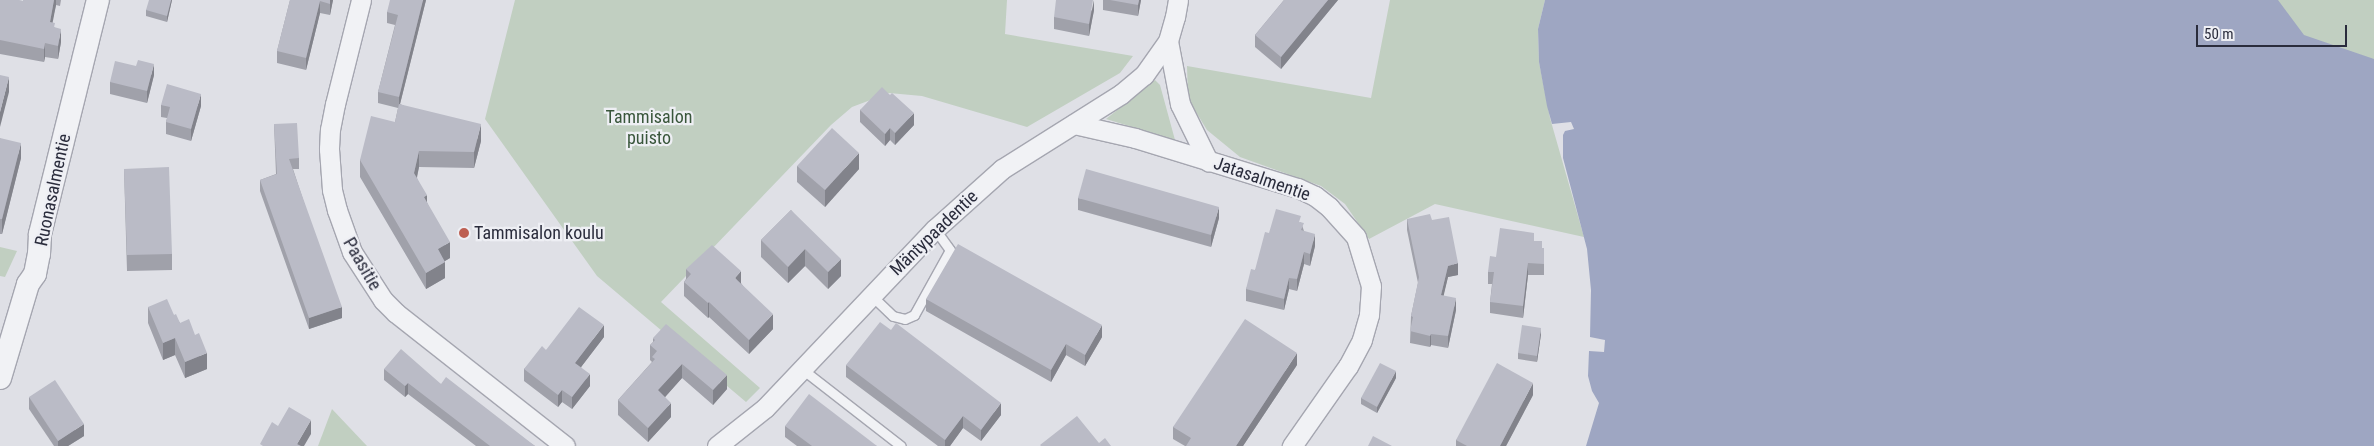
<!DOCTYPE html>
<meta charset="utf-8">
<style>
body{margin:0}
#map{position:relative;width:2374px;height:446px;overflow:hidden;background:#dfe0e6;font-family:"Roboto Condensed",sans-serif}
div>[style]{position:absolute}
.green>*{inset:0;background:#c1cfc1}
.water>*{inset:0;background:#9ea6c2}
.roads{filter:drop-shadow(1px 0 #a5a6b0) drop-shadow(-1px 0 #a5a6b0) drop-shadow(0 1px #a5a6b0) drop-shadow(0 -1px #a5a6b0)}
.service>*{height:9px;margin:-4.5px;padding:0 4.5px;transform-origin:4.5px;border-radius:4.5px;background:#f1f2f5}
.minor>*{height:19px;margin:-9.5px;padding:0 9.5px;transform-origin:9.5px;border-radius:9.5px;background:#f1f2f5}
.tertiary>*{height:22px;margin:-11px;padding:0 11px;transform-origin:11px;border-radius:11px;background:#f1f2f5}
.wall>*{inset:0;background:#a0a1aa}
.shaded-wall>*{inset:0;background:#82838b}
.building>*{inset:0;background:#babbc6}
.dots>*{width:14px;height:14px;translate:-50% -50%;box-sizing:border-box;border:2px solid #eeeff4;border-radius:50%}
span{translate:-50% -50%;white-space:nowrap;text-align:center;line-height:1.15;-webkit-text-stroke:4.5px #eeeff4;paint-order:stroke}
.park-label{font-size:18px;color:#39563b}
.street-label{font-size:18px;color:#2a2c3c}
.poi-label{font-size:18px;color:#2a2c3c}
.left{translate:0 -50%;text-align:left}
.scale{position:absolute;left:2196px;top:25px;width:151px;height:22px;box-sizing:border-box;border:2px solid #2a2c3c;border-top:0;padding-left:6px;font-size:15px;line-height:18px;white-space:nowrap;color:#2a2c3c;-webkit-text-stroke:4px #eeeff4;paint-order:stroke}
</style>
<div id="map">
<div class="green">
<div style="clip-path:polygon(515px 0,1007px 0,1005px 34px,1133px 56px,1120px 73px,1027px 127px,922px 96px,889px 93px,852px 107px,831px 125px,661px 302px,760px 388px,746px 402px,597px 276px,485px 119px)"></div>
<div style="clip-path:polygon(1390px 0,1545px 0,1538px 29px,1539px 62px,1550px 118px,1584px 237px,1435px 204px,1369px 239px,1345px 204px,1321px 186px,1240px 157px,1207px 130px,1188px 99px,1187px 66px,1371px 98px)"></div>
<div style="clip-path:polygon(2236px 0,2374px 0,2374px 100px)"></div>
<div style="clip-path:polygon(1155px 80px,1160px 85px,1175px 140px,1106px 119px)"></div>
<div style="clip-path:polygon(0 247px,17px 251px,5px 277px,0 276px)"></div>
<div style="clip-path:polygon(332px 409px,367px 446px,318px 446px)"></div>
</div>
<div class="water">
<div style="clip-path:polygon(1545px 0,2278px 0,2304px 35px,2374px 59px,2374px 446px,1586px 446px,1599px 403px,1592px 391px,1588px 376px,1589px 351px,1604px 352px,1605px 340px,1590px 337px,1591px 290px,1587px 249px,1563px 158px,1563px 135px,1565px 131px,1574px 129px,1571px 122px,1552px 124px,1547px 106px,1539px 62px,1538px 29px)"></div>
</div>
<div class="roads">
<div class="service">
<div style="left:871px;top:295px;width:30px;rotate:44deg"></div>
<div style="left:893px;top:316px;width:12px;rotate:14deg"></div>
<div style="left:905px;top:319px;width:10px;rotate:-24deg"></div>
<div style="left:914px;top:315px;width:74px;rotate:-61deg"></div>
<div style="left:950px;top:250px;width:26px;rotate:-126deg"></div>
<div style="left:802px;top:369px;width:125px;rotate:37.9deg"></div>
</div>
<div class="minor">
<div style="left:361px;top:0;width:107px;rotate:104deg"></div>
<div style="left:335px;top:104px;width:25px;rotate:101deg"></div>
<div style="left:330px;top:129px;width:20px;rotate:93deg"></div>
<div style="left:329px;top:149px;width:41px;rotate:85.8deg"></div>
<div style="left:332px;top:190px;width:21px;rotate:76deg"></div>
<div style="left:337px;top:210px;width:45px;rotate:70.3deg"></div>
<div style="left:352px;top:252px;width:57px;rotate:57.1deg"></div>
<div style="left:383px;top:300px;width:18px;rotate:45deg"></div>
<div style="left:396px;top:313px;width:215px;rotate:38.2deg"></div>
<div style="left:1168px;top:41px;width:64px;rotate:79.2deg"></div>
<div style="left:1180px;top:104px;width:64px;rotate:63.8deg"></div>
<div style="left:1074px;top:124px;width:63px;rotate:12.9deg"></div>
<div style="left:1135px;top:138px;width:170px;rotate:17.1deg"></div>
<div style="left:1298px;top:188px;width:19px;rotate:25deg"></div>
<div style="left:1315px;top:196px;width:18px;rotate:38deg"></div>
<div style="left:1329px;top:207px;width:40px;rotate:48deg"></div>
<div style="left:1356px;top:237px;width:51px;rotate:73deg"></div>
<div style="left:1371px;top:286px;width:29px;rotate:94deg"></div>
<div style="left:1369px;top:315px;width:26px;rotate:106deg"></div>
<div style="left:1362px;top:340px;width:30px;rotate:118deg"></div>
<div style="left:1348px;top:366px;width:98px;rotate:125deg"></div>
<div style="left:717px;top:446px;width:61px;rotate:-38.4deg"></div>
<div style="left:765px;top:408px;width:247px;rotate:-46.5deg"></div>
<div style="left:935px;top:229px;width:90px;rotate:-41.8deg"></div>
<div style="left:1002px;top:169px;width:141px;rotate:-32.2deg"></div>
<div style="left:1121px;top:94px;width:30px;rotate:-40deg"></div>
<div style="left:1144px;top:75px;width:42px;rotate:-54.8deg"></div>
<div style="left:1168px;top:41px;width:25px;rotate:-74deg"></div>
<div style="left:1175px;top:17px;width:17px;rotate:-80deg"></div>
</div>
<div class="tertiary">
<div style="left:0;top:378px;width:98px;rotate:-73.4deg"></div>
<div style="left:28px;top:284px;width:12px;rotate:-55deg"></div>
<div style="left:35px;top:274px;width:20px;rotate:-79deg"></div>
<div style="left:39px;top:254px;width:20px;rotate:-87deg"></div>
<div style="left:40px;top:234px;width:241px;rotate:-76.1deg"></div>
</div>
</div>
<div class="wall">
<div style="clip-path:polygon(0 0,23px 1px,23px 0,61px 0,60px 6px,56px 5px,52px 22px,61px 42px,58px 59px,45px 57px,44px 62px,0 54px)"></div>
<div style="clip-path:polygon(172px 0,167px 22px,146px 16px,146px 10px)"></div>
<div style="clip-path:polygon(290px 0,333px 0,330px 15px,320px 13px,306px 70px,277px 63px,277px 51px)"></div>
<div style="clip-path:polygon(426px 0,400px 104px,481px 141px,474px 168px,419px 167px,417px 178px,450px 258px,445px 261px,445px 278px,426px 289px,360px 177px,360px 160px,395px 122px,398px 108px,378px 103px,378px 92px,395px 25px,387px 23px,387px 12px)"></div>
<div style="clip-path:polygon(1103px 0,1141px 0,1138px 16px,1103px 10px)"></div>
<div style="clip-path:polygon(1284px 0,1338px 0,1281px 69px,1255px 47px,1255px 35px)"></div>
<div style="clip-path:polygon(1094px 10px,1089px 36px,1054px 29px,1054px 17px)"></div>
<div style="clip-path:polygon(154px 75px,147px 103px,110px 94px,110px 82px)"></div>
<div style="clip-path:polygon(890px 95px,914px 125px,895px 145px,890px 140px,885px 146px,860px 122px,860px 110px)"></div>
<div style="clip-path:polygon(161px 105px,201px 106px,191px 141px,166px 134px,166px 122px,167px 118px,161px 117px)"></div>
<div style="clip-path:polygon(274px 124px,299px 158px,299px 169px,293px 169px,342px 318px,309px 329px,260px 191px,260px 180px,276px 174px)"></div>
<div style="clip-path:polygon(0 138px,21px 158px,2px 234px,0 234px)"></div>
<div style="clip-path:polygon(797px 166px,859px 169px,825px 207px,797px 182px)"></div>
<div style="clip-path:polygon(124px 169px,172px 254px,172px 270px,127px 271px)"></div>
<div style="clip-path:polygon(1078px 198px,1219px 218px,1211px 247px,1078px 210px)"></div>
<div style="clip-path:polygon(791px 210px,841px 276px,828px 289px,805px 266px,788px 283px,761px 257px,761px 240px)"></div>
<div style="clip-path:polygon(1407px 219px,1432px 220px,1458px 275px,1448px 277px,1443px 296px,1456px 310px,1448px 348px,1431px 345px,1430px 347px,1410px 343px,1411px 316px,1418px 283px,1407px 230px)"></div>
<div style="clip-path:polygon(1301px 222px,1304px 231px,1315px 246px,1310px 266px,1304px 264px,1297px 291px,1289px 289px,1284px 310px,1246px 301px,1246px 289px,1255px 270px)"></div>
<div style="clip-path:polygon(1534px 241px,1542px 248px,1544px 248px,1544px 275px,1528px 275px,1523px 318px,1490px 313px,1490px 302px,1492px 284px,1488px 284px,1488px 272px,1496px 257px)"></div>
<div style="clip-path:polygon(686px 269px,741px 283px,773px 329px,749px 354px,709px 317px,708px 318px,684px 296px,684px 282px,686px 279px)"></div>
<div style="clip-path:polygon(926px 299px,1102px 337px,1085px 366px,1066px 355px,1051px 382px,926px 311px)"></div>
<div style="clip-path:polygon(148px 307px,174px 315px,180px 323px,207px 369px,185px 378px,175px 355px,163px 360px,148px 323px)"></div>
<div style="clip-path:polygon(1541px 334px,1537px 362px,1518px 359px,1518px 353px)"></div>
<div style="clip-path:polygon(604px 337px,581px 367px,590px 386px,572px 409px,562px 402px,558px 407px,524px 381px,524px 369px,546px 350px)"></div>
<div style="clip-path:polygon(653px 338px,727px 389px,713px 405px,682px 378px,665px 397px,671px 417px,648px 442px,618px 415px,618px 400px,652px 362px,650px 360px,650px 345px,653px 342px)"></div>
<div style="clip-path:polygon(846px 365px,1001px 415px,981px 441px,963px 428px,950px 446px,938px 446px,846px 377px)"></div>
<div style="clip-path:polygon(1297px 365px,1243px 446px,1185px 446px,1173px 439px,1173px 427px)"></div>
<div style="clip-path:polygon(384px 369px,441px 384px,535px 446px,476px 446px,408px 394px,405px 397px,384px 380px)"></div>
<div style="clip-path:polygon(1396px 378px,1377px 413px,1361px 404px,1361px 398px)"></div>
<div style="clip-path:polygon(1533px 395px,1506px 446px,1456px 446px,1456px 440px)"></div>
<div style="clip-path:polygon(29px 397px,84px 436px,68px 446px,54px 446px,29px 409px)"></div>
<div style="clip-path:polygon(785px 426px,877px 446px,797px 446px,785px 437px)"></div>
</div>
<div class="shaded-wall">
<div style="clip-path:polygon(54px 0,56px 0,56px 5px,50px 36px,50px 22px)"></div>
<div style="clip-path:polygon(171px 0,172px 0,167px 22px,167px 16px)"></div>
<div style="clip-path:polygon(330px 0,333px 0,330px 15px)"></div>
<div style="clip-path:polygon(423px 0,426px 0,399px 108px,399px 97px)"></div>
<div style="clip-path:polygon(1094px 0,1094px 10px,1089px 36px,1089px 24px)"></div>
<div style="clip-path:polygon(1139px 0,1141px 0,1138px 16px,1138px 5px)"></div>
<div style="clip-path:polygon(1328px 0,1338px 0,1281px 69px,1281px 57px)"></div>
<div style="clip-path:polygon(320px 1px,320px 13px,306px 70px,306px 58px)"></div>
<div style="clip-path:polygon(61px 29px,61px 42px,58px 59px,58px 46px)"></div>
<div style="clip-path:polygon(45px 43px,45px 57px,44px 62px,44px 49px)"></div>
<div style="clip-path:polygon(154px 64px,154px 75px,147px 103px,147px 91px)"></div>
<div style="clip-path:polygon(9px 77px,9px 92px,0 127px,0 112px)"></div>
<div style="clip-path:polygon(201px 94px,201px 106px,191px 141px,191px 129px)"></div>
<div style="clip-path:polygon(914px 113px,914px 125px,895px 145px,895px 133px)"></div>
<div style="clip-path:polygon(481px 124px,481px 141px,474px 168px,474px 152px)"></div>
<div style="clip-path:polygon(890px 128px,890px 140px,885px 146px,885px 134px)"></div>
<div style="clip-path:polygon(21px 143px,21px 158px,2px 234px,2px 219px)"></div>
<div style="clip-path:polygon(419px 151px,419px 167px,414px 189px,414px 173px)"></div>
<div style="clip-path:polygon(859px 153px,859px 169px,825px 207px,825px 190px)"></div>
<div style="clip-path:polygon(427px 195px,427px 211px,424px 197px)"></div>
<div style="clip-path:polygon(1219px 207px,1219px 218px,1211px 247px,1211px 235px)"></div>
<div style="clip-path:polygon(1315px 234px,1315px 246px,1310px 266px,1310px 254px)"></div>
<div style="clip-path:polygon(450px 242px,450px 258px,438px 265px,438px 249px)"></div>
<div style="clip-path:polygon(805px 249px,805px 266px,788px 283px,788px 267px)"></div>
<div style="clip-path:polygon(1304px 252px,1304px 264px,1297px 291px,1297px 279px)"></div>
<div style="clip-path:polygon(841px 259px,841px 276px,828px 289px,828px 272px)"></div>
<div style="clip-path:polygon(445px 262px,445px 278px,426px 289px,426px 273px)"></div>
<div style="clip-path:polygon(1458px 263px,1458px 275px,1448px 277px,1441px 307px,1441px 295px,1448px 266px)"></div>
<div style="clip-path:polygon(1528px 263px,1528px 275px,1523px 318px,1523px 306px)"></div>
<div style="clip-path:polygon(741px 271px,741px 286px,735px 278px)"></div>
<div style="clip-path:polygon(1289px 278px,1289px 289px,1284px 310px,1284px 299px)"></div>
<div style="clip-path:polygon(1456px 298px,1456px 310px,1448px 348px,1448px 336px)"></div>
<div style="clip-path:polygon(709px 302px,709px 317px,708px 318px,708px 303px)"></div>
<div style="clip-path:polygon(342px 307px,342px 318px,309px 329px,309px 318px)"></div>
<div style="clip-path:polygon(773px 314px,773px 329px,749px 354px,749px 340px)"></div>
<div style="clip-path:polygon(604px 325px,604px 337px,575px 375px,575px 363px)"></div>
<div style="clip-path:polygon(1102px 325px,1102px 337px,1085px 366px,1085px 355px)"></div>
<div style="clip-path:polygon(1541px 328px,1541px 334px,1537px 362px,1537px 356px)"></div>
<div style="clip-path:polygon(1431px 334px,1431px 345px,1430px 347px,1430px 336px)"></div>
<div style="clip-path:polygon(175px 338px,175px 355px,163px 360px,163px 343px)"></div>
<div style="clip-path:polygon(1066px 344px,1066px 355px,1051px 382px,1051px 370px)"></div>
<div style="clip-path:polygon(207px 353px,207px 369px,185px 378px,185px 362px)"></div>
<div style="clip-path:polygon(1297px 353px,1297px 365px,1243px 446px,1236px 446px)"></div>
<div style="clip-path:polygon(682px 364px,682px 378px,658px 405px,658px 390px)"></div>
<div style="clip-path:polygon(1396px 371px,1396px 378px,1377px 413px,1377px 407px)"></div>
<div style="clip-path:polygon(590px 374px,590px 386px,572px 409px,572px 397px)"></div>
<div style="clip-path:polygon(727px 375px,727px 389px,713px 405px,713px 390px)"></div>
<div style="clip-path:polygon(408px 383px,408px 394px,405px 397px,405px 386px)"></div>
<div style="clip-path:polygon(1533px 383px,1533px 395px,1506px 446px,1500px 446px)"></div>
<div style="clip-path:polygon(562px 390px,562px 402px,558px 407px,558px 395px)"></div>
<div style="clip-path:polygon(671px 403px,671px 417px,648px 442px,648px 428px)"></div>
<div style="clip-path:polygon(1001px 403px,1001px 415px,981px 441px,981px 430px)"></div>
<div style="clip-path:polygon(963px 416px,963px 428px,950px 446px,945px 446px,945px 440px)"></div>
<div style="clip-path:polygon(311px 420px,311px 434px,304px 446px,297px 446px,297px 444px)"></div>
<div style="clip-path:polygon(84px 424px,84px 436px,68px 446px,58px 446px,58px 441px)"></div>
</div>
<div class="building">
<div style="clip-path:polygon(0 0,19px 0,23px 1px,23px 0,54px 0,50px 22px,55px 23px,54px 27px,61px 29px,58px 46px,45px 43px,44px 49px,0 40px)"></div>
<div style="clip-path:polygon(149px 0,171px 0,167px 16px,146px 10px)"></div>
<div style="clip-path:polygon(290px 0,330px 0,330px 4px,320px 1px,306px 58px,277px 51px)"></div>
<div style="clip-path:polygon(390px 0,423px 0,399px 97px,378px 92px,398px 15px,387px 12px)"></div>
<div style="clip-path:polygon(1056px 0,1093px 0,1089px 24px,1054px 17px)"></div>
<div style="clip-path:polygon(1110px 0,1139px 0,1138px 5px)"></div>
<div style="clip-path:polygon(1284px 0,1328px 0,1281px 57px,1255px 35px)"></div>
<div style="clip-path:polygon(138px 60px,154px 64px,147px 91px,110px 82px,115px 61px,136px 66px)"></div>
<div style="clip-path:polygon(0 75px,9px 77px,0 112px)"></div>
<div style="clip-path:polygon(167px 84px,201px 94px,191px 129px,166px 122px,170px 107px,161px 105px)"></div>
<div style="clip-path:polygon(882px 87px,890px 95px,892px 93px,914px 113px,895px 133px,890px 128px,885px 134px,860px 110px)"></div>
<div style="clip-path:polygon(399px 104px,481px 124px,474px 152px,419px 151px,414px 173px,427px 195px,424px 197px,450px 242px,438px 249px,445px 262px,426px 273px,360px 160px,371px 116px,395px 122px)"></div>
<div style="clip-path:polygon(297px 123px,299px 158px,289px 159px,342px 307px,309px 318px,260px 180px,277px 174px,274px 124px)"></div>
<div style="clip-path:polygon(832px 128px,859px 153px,825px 190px,797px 166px)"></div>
<div style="clip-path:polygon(0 138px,21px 143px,2px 219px,0 219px)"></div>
<div style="clip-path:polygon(169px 167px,172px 254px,127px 255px,124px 169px)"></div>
<div style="clip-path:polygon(1086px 169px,1219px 207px,1211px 235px,1078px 198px)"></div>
<div style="clip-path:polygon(1276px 209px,1301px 216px,1299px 222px,1304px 223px,1301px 230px,1315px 234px,1310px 254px,1304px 252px,1297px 279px,1289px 278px,1284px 299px,1246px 289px,1251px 269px,1255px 270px,1265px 232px,1269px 233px)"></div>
<div style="clip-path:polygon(791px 210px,841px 259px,828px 272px,805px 249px,788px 267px,761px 240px)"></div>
<div style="clip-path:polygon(1430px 214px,1432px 220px,1449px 217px,1458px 263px,1448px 266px,1441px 295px,1456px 298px,1448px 336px,1431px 334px,1430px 336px,1410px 331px,1413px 317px,1411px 316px,1419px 277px,1407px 219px)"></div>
<div style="clip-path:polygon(1500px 228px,1534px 233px,1534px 241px,1542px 241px,1542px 248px,1544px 248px,1544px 264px,1528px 263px,1523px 306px,1490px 302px,1494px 272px,1488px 272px,1490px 256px,1496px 257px)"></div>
<div style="clip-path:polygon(958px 244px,1102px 325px,1085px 355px,1066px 344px,1051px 370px,926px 299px)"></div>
<div style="clip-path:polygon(712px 245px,741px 271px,735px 278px,773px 314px,749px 340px,709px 302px,708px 303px,684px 282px,691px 274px,686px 269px)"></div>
<div style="clip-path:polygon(167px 299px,174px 315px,176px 314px,180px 323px,189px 319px,195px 335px,199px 333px,207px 353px,185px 362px,175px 338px,163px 343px,148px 307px)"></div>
<div style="clip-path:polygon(579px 307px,604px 325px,575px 363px,590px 374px,572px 397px,562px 390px,558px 395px,524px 369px,542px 346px,546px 350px)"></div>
<div style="clip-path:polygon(1245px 319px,1297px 353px,1236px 446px,1186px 446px,1191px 438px,1173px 427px)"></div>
<div style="clip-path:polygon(880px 322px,891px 330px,896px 323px,1001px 403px,981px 430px,963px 416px,945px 440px,846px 365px)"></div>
<div style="clip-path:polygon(666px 324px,727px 375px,713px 390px,682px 364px,658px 390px,671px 403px,648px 428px,618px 400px,655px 359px,652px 357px,657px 351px,650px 345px,655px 340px,653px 338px)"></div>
<div style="clip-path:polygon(1522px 325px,1541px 328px,1537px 356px,1518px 353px)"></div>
<div style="clip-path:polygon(401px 349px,441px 384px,446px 377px,535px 446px,490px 446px,408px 383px,405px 386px,384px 369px)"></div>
<div style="clip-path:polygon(1380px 363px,1396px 371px,1377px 407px,1361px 398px)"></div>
<div style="clip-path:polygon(1497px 363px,1533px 383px,1500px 446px,1467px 446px,1456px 440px)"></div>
<div style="clip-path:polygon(55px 380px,84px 424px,58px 441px,29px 397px)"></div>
<div style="clip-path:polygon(809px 394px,877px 446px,812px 446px,785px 426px)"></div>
<div style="clip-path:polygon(289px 407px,311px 420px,297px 444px,301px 446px,263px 446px,260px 444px,272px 422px,278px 426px)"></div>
<div style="clip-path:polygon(1077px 416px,1099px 443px,1105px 438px,1111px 446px,1041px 446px,1040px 445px)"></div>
<div style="clip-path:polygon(1373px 436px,1392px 446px,1368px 446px)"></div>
</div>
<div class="dots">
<div style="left:464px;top:233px;background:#bd5f52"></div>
</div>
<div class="park-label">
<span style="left:649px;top:128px">Tammisalon<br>puisto</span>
</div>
<div class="street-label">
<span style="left:1262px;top:179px;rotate:19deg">Jatasalmentie</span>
<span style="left:53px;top:190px;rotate:-78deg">Ruonasalmentie</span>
<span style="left:934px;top:233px;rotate:-44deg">Mäntypaadentie</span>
<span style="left:362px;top:264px;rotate:60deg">Paasitie</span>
</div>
<div class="poi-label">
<span class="left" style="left:474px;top:233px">Tammisalon koulu</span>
</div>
<div class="scale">50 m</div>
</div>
